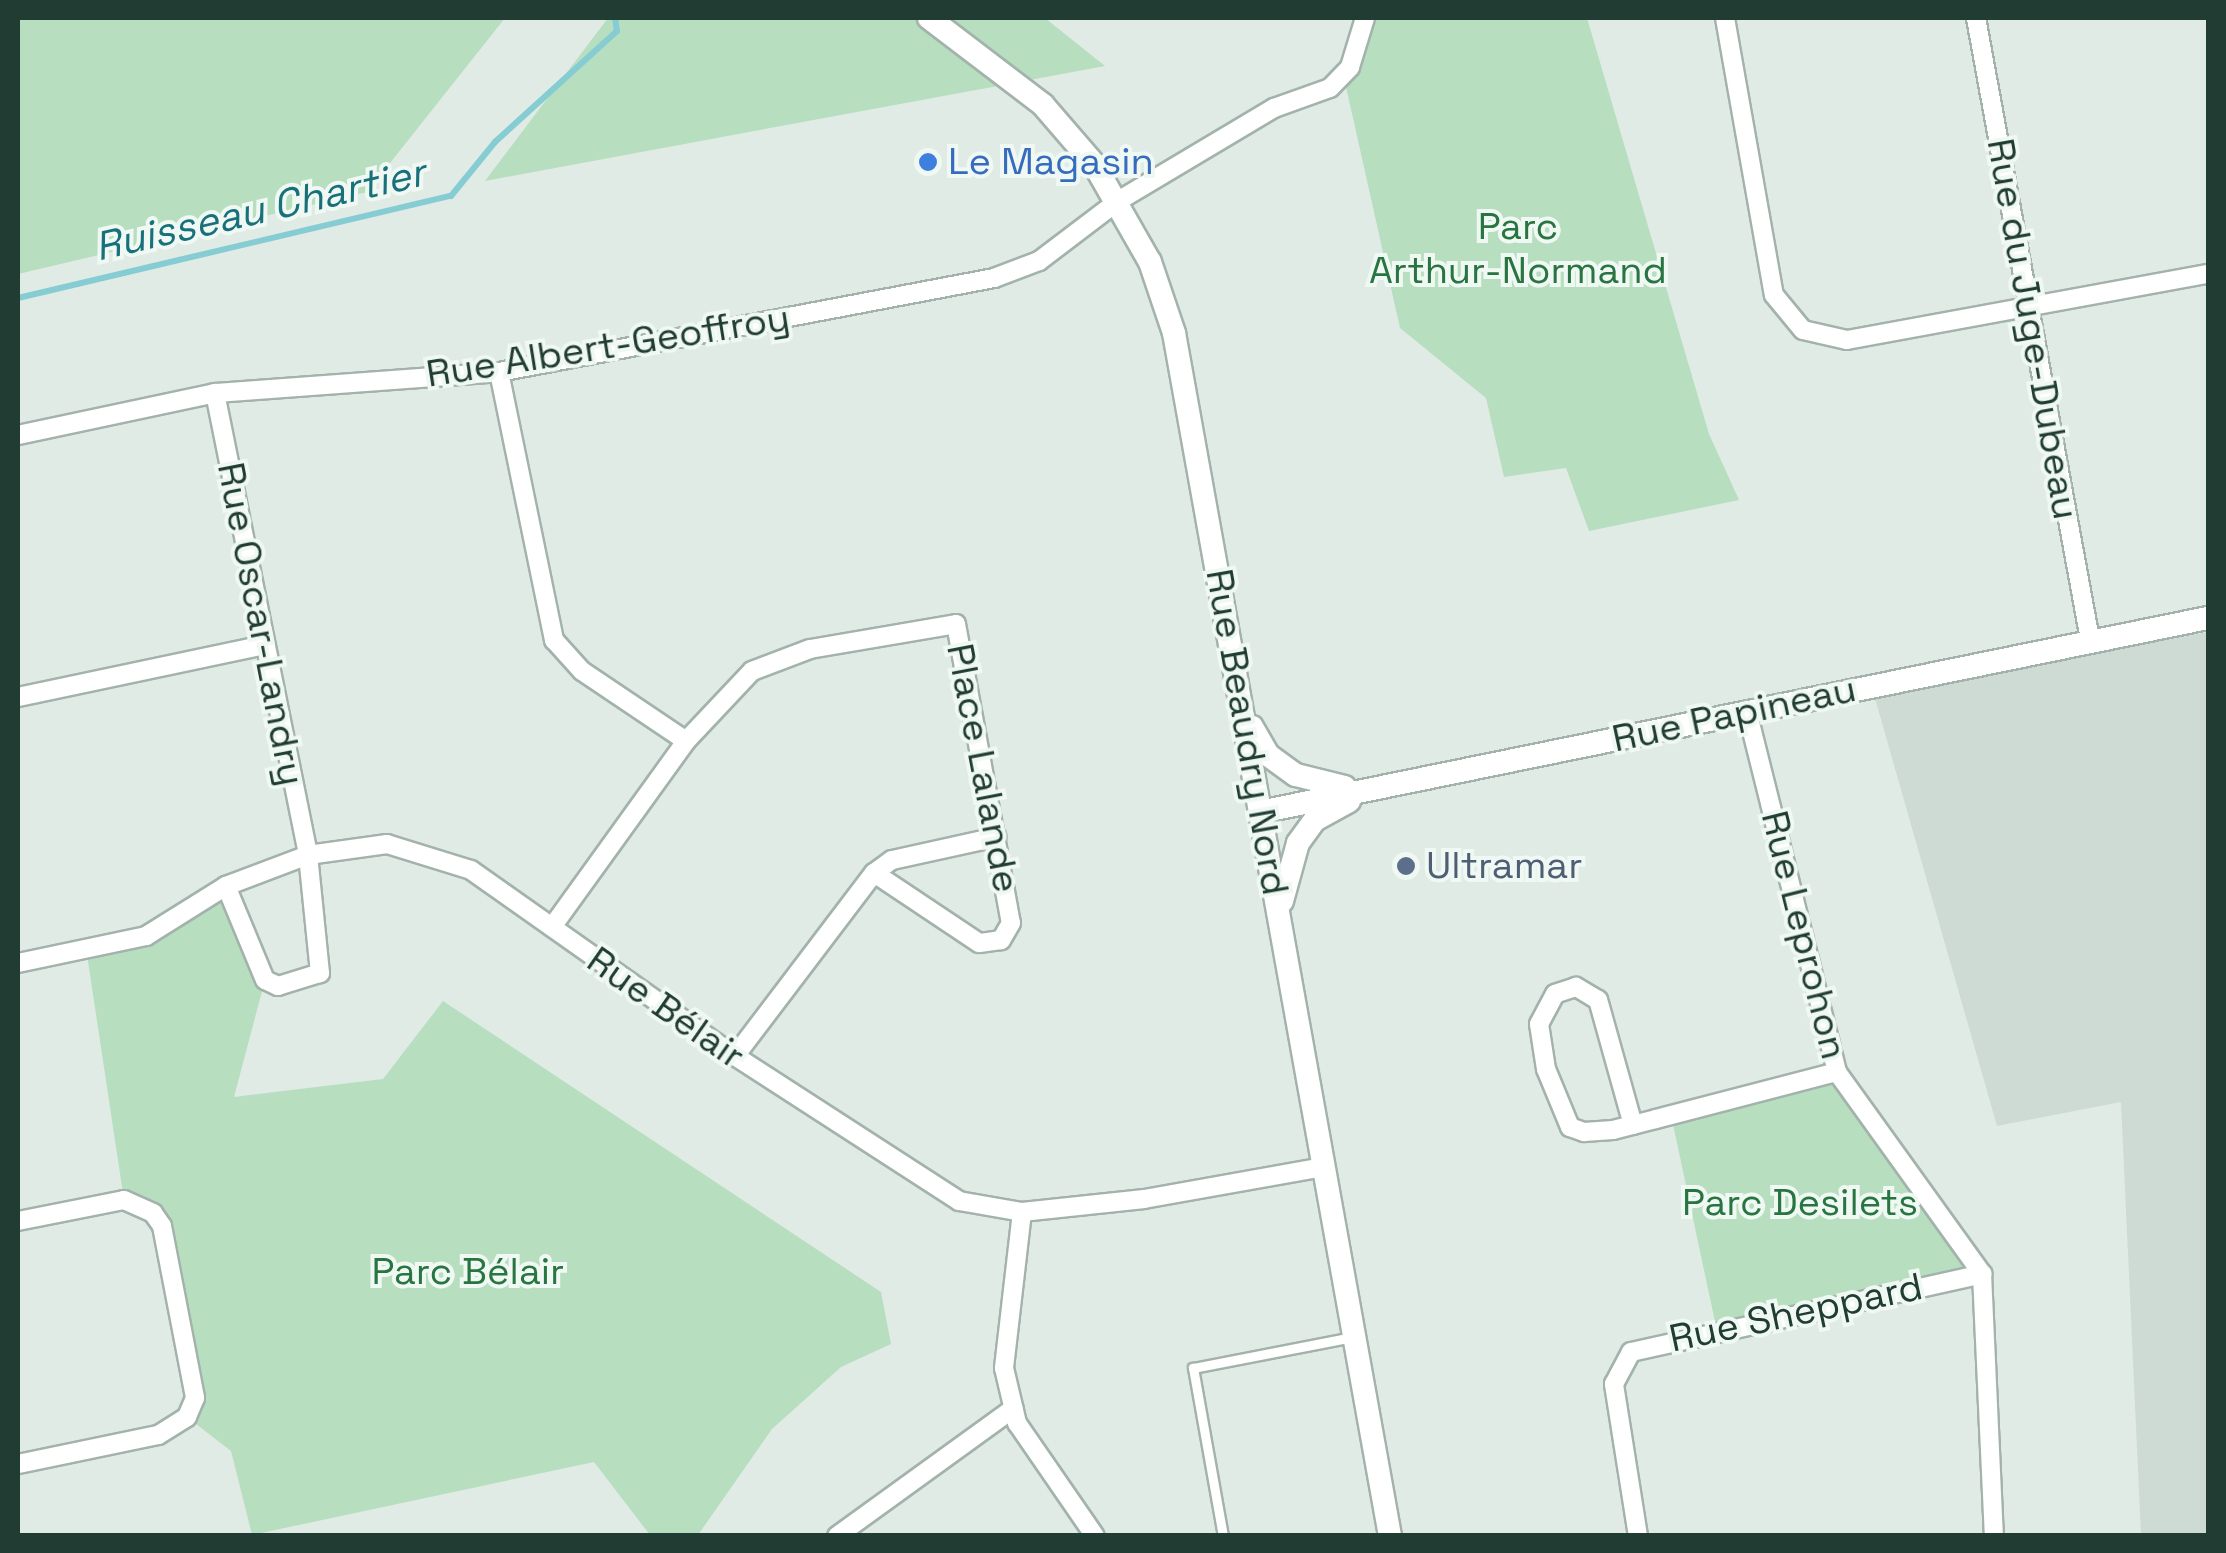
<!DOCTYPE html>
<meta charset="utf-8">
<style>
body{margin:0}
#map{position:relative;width:2226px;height:1553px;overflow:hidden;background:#e0ebe5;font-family:"Space Grotesk",sans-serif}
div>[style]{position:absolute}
.built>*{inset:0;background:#cedbd4}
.green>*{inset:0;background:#b7debf}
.stream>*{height:6px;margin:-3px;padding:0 3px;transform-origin:3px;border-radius:3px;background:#85ccd3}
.roads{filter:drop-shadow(2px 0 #a3b3ac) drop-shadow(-2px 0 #a3b3ac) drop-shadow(0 2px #a3b3ac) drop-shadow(0 -2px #a3b3ac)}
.lane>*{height:9px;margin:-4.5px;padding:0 4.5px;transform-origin:4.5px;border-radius:4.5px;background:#fff}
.street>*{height:18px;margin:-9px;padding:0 9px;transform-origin:9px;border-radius:9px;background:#fff}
.secondary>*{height:22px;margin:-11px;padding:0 11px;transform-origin:11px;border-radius:11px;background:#fff}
.dots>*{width:28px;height:28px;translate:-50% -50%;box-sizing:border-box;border:5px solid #f0f8f3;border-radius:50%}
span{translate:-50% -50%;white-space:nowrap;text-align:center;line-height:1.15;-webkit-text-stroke:8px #f0f8f3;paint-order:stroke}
.shop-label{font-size:38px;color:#366cbe}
.left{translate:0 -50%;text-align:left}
.park-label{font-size:38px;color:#287541}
.street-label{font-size:38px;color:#203c33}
.service-label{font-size:38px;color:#4e5e75}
.water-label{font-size:40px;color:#18707a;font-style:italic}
.frame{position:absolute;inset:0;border:20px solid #203c33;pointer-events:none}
</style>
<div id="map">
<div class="built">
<div style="clip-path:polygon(2208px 632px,2208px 1535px,2141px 1535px,2121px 1102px,1997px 1126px,1874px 695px)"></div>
</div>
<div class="green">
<div style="clip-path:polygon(18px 18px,505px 18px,367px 192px,18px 274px)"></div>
<div style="clip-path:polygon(608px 18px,1045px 18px,1105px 66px,485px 181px)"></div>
<div style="clip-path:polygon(1363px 18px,1587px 18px,1709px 434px,1739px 500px,1589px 531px,1566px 468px,1504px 477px,1486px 398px,1400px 328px,1346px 87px)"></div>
<div style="clip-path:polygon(226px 886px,265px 980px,234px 1097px,383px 1079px,443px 1001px,881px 1292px,891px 1344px,841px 1367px,772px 1429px,698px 1535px,650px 1535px,594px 1462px,252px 1535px,231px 1451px,187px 1417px,195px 1398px,162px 1226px,124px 1200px,86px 948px,146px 936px)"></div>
<div style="clip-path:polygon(1837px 1072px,1982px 1274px,1717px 1331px,1671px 1115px)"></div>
</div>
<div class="stream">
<div style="left:18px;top:298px;width:445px;rotate:-13.3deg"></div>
<div style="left:451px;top:196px;width:70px;rotate:-50.8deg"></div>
<div style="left:495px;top:142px;width:165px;rotate:-42.3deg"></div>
<div style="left:617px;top:31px;width:13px;rotate:-99deg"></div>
</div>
<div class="roads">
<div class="lane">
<div style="left:1223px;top:1536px;width:171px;rotate:-100.1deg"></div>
<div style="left:1193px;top:1368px;width:162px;rotate:-11deg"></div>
</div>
<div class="street">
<div style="left:1725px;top:18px;width:281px;rotate:80deg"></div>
<div style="left:1774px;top:295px;width:45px;rotate:50.4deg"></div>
<div style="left:1803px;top:330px;width:45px;rotate:12.8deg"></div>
<div style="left:1847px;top:340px;width:367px;rotate:-10.4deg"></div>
<div style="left:1976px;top:18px;width:632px;rotate:79.61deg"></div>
<div style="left:499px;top:372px;width:274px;rotate:78.4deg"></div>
<div style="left:554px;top:640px;width:42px;rotate:47.9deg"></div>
<div style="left:582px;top:671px;width:125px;rotate:33.9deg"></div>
<div style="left:215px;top:393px;width:471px;rotate:78.6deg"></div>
<div style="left:308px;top:855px;width:119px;rotate:84.2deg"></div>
<div style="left:320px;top:973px;width:44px;rotate:162.8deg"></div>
<div style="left:278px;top:986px;width:14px;rotate:-155deg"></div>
<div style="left:265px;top:980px;width:102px;rotate:-112.5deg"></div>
<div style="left:18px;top:435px;width:201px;rotate:-12deg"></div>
<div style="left:215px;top:393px;width:285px;rotate:-4.2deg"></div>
<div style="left:499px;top:372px;width:504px;rotate:-10.75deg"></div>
<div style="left:994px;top:278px;width:48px;rotate:-20.7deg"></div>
<div style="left:1039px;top:261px;width:99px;rotate:-37.2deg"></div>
<div style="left:1118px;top:201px;width:182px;rotate:-30.8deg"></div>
<div style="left:1274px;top:108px;width:59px;rotate:-19.7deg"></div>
<div style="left:1330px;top:88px;width:29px;rotate:-46deg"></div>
<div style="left:1350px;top:67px;width:51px;rotate:-73deg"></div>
<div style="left:18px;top:697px;width:252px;rotate:-11.9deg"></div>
<div style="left:1747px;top:711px;width:372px;rotate:76deg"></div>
<div style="left:1837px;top:1072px;width:249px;rotate:54.3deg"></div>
<div style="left:1982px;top:1274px;width:262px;rotate:87.4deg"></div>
<div style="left:552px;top:927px;width:229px;rotate:-54.2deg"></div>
<div style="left:686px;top:741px;width:96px;rotate:-46.7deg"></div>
<div style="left:752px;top:671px;width:62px;rotate:-20.8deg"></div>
<div style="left:810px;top:649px;width:148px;rotate:-9.7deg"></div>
<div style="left:956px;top:624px;width:304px;rotate:79.6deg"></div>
<div style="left:1011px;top:923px;width:20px;rotate:120deg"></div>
<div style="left:1001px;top:940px;width:22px;rotate:172deg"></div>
<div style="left:979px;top:943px;width:126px;rotate:-146.3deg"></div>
<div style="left:18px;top:963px;width:131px;rotate:-11.9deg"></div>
<div style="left:146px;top:936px;width:94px;rotate:-32deg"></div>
<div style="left:226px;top:886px;width:88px;rotate:-20.7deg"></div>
<div style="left:308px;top:855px;width:80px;rotate:-7.9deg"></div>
<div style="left:387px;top:844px;width:88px;rotate:17.2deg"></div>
<div style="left:471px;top:870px;width:323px;rotate:35.2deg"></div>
<div style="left:735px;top:1056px;width:267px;rotate:32.9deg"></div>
<div style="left:959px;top:1201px;width:64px;rotate:9.9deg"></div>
<div style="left:1022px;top:1212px;width:123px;rotate:-6.1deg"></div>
<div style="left:1144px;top:1199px;width:183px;rotate:-10.1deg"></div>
<div style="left:735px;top:1056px;width:230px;rotate:-52.8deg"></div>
<div style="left:874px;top:873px;width:22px;rotate:-36deg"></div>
<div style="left:892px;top:860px;width:107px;rotate:-12.4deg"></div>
<div style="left:1633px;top:1125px;width:130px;rotate:-105.6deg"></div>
<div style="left:1598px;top:1000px;width:26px;rotate:-149deg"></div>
<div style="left:1576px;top:987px;width:22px;rotate:162deg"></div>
<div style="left:1555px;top:994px;width:34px;rotate:118deg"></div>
<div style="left:1539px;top:1024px;width:46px;rotate:81.2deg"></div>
<div style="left:1546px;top:1069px;width:63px;rotate:67.5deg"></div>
<div style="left:1570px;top:1127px;width:15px;rotate:20deg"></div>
<div style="left:1584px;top:1132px;width:29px;rotate:-4deg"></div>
<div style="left:1613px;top:1130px;width:44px;rotate:-14.3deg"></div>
<div style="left:1656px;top:1119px;width:187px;rotate:-14.6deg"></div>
<div style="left:1022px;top:1212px;width:157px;rotate:96.6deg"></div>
<div style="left:1004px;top:1368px;width:57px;rotate:76.7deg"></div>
<div style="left:1017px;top:1423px;width:137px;rotate:55.4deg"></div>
<div style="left:18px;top:1221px;width:108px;rotate:-11.2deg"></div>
<div style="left:124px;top:1200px;width:32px;rotate:24deg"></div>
<div style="left:153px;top:1213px;width:16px;rotate:55deg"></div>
<div style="left:162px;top:1226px;width:175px;rotate:79.1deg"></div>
<div style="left:195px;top:1398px;width:21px;rotate:113deg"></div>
<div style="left:187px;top:1417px;width:34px;rotate:148deg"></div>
<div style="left:158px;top:1435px;width:143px;rotate:168.3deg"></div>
<div style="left:837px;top:1536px;width:218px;rotate:-35.9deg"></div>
<div style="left:1638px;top:1536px;width:154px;rotate:-99deg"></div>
<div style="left:1614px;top:1384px;width:36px;rotate:-62deg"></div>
<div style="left:1631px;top:1352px;width:360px;rotate:-12.5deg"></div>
</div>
<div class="secondary">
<div style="left:929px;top:18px;width:143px;rotate:37.3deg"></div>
<div style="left:1043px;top:105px;width:78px;rotate:49.2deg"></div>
<div style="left:1094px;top:164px;width:113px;rotate:60.3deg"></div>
<div style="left:1150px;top:262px;width:75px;rotate:71.3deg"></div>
<div style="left:1174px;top:333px;width:1222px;rotate:79.82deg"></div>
<div style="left:1252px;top:727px;width:32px;rotate:60deg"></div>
<div style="left:1268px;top:755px;width:34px;rotate:36deg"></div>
<div style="left:1296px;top:775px;width:50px;rotate:13.8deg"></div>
<div style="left:1260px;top:812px;width:968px;rotate:-11.57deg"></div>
<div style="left:1282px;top:901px;width:60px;rotate:-74.6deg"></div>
<div style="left:1298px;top:843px;width:29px;rotate:-54deg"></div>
<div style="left:1315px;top:820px;width:39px;rotate:-29deg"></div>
</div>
</div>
<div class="dots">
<div style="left:928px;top:162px;background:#3f7fe0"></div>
<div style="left:1406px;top:866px;background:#5c6f8a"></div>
</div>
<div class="shop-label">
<span class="left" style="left:948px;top:162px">Le Magasin</span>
</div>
<div class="park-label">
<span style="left:1518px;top:249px">Parc<br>Arthur-Normand</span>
<span style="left:1800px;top:1203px">Parc Desilets</span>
<span style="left:468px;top:1272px">Parc Bélair</span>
</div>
<div class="street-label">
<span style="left:2033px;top:329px;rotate:80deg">Rue du Juge-Dubeau</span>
<span style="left:608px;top:346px;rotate:-9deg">Rue Albert-Geoffroy</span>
<span style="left:261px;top:624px;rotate:79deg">Rue Oscar-Landry</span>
<span style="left:1734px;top:714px;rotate:-12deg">Rue Papineau</span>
<span style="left:1247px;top:732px;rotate:80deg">Rue Beaudry Nord</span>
<span style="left:983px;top:768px;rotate:79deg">Place Lalande</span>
<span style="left:1804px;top:935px;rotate:76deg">Rue Leprohon</span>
<span style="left:666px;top:1008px;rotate:35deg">Rue Bélair</span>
<span style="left:1796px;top:1313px;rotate:-12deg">Rue Sheppard</span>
</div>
<div class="service-label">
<span class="left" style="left:1426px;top:866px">Ultramar</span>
</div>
<div class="water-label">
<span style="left:260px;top:210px;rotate:-13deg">Ruisseau Chartier</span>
</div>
<div class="frame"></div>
</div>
